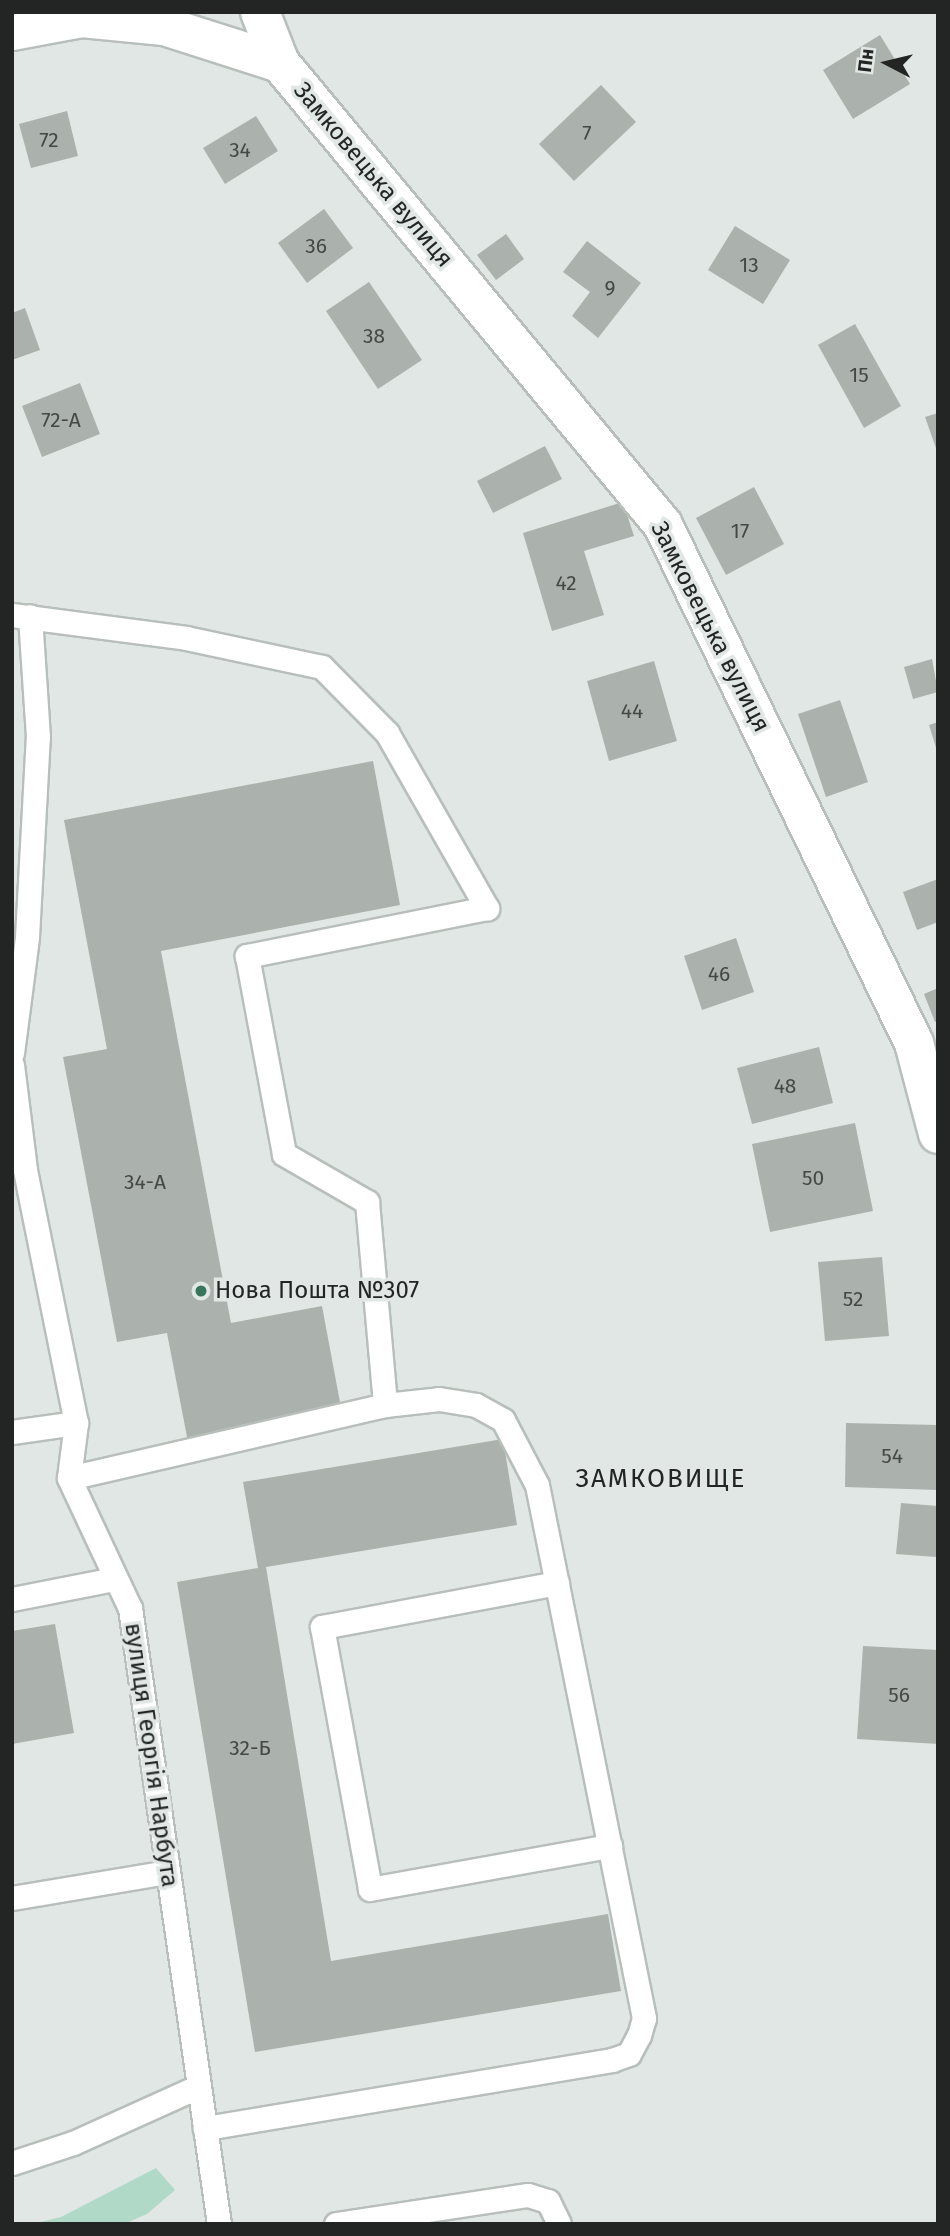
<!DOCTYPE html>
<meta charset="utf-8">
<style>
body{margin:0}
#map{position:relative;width:950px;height:2236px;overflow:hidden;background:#e0e7e4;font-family:"Fira Sans",sans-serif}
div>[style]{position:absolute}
.green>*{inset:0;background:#b0dac7}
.building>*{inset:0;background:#abb2ae}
.roads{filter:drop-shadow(2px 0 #b8bfbb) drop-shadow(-2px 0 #b8bfbb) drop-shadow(0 2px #b8bfbb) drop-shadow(0 -2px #b8bfbb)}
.service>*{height:23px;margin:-11.5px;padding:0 11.5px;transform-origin:11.5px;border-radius:11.5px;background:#fff}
.minor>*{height:38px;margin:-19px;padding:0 19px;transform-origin:19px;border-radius:19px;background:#fff}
.dots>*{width:19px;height:19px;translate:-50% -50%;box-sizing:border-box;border:4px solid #e0e7e4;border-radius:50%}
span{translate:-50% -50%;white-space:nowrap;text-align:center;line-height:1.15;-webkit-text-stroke:7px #e0e7e4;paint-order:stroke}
.number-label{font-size:21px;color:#444846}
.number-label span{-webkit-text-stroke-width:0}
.street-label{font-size:24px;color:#222524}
.poi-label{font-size:24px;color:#222524}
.left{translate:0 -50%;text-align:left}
.neighbourhood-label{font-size:26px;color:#222524;letter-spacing:2px}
.frame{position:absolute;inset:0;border:14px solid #222524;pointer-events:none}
.north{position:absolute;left:852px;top:28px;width:70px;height:70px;-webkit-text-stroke:5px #e0e7e4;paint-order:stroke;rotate:277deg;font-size:19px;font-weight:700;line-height:28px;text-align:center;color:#222524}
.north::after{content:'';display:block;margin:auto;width:24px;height:32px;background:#222524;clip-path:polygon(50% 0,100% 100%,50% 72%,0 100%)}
</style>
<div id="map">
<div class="green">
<div style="clip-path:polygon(156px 2168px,175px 2190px,147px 2214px,124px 2224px,32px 2224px,61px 2217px)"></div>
</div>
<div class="building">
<div style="clip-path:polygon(880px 35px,910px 84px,853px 119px,823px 70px)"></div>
<div style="clip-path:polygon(601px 85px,636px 122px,574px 181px,539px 144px)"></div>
<div style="clip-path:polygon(67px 111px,78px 156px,31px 168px,19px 124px)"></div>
<div style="clip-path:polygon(256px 116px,278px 151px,225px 184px,203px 148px)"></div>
<div style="clip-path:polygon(324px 209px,353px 248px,307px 283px,278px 243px)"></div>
<div style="clip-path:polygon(735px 226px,790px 260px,763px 304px,708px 270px)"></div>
<div style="clip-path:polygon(506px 234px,524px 259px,496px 280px,477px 255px)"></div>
<div style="clip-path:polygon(587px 241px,641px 283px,598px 338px,572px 316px,590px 292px,563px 272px)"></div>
<div style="clip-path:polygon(369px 282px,422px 360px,378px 389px,326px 311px)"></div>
<div style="clip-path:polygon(25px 308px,40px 350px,12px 360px,12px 313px)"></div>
<div style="clip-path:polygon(855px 324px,901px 406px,864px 428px,818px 345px)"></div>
<div style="clip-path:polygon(80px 383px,100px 434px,42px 457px,22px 406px)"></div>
<div style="clip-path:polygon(938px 413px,938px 451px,937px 451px,925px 417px)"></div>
<div style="clip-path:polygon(545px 446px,562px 479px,493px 513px,477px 481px)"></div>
<div style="clip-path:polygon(754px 487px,784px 544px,726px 575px,696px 518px)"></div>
<div style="clip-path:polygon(623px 502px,634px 536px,584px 551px,604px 615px,552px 631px,523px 533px)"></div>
<div style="clip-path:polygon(932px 659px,938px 692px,913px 699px,904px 667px)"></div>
<div style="clip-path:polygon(654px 661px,677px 741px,609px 761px,587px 681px)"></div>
<div style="clip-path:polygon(840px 700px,868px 782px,826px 797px,798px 714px)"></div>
<div style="clip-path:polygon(938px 722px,938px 751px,937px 751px,929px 725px)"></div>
<div style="clip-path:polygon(373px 761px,400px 905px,161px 951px,231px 1323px,322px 1306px,342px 1413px,188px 1442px,167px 1333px,117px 1342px,63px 1057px,107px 1049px,64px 820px)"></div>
<div style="clip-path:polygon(938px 879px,938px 922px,917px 930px,903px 892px)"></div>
<div style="clip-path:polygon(736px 938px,754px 992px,702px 1010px,684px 956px)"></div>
<div style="clip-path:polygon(938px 988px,938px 1021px,935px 1022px,924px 994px)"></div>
<div style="clip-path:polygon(819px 1047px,833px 1103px,752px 1124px,737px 1068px)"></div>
<div style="clip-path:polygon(855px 1123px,873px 1211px,770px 1232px,752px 1144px)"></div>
<div style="clip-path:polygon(882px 1257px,889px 1336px,825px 1341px,818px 1262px)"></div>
<div style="clip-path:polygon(846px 1423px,938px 1425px,938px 1490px,845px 1487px)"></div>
<div style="clip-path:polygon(503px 1439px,517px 1525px,266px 1567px,331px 1961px,608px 1914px,621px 1991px,255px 2052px,177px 1582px,258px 1568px,243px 1482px)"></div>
<div style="clip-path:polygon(901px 1503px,938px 1506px,936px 1557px,896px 1554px)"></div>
<div style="clip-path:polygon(55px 1624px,74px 1733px,12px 1744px,12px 1631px)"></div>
<div style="clip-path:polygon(863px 1646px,938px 1650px,938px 1744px,857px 1739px)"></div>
</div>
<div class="roads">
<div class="service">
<div style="left:12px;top:615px;width:176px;rotate:7.5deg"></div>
<div style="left:186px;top:638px;width:139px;rotate:12deg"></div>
<div style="left:322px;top:667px;width:93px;rotate:45.4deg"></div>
<div style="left:387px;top:733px;width:202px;rotate:60.3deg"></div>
<div style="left:487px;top:908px;width:245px;rotate:168.7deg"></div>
<div style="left:247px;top:956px;width:201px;rotate:79.4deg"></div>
<div style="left:284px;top:1154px;width:96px;rotate:30deg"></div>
<div style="left:367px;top:1202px;width:204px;rotate:84.9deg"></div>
<div style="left:12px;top:1053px;width:117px;rotate:-82.6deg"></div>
<div style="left:27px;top:937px;width:200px;rotate:-86.9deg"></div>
<div style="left:38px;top:737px;width:121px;rotate:-93.8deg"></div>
<div style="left:12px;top:1065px;width:106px;rotate:82.9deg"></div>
<div style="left:25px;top:1170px;width:258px;rotate:78.6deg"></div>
<div style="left:76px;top:1423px;width:55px;rotate:97.3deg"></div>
<div style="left:69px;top:1478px;width:144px;rotate:64.9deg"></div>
<div style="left:130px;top:1608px;width:622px;rotate:81.78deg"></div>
<div style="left:12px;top:1432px;width:65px;rotate:-8deg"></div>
<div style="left:69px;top:1478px;width:324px;rotate:-13deg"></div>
<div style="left:385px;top:1405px;width:54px;rotate:-6.3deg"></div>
<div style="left:439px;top:1399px;width:37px;rotate:9deg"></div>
<div style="left:476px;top:1405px;width:31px;rotate:29deg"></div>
<div style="left:503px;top:1420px;width:73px;rotate:62.4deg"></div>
<div style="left:537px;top:1485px;width:544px;rotate:78.65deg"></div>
<div style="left:644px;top:2018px;width:18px;rotate:106deg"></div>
<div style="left:639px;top:2035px;width:21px;rotate:118deg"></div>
<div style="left:629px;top:2054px;width:18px;rotate:161deg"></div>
<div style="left:612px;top:2060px;width:413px;rotate:170.5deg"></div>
<div style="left:557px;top:1583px;width:239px;rotate:169.4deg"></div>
<div style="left:322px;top:1627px;width:266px;rotate:79.6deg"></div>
<div style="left:370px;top:1889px;width:244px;rotate:-10.2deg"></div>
<div style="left:12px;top:1599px;width:104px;rotate:-11.1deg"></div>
<div style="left:12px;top:1898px;width:158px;rotate:-9.5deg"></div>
<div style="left:12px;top:2163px;width:64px;rotate:-18.2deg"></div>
<div style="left:73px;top:2143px;width:138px;rotate:-24.3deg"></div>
<div style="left:336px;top:2224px;width:194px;rotate:-8.6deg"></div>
<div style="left:528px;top:2195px;width:21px;rotate:17deg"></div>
<div style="left:548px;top:2201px;width:25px;rotate:64deg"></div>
</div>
<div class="minor">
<div style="left:260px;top:12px;width:55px;rotate:68.6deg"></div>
<div style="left:280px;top:63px;width:600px;rotate:50.34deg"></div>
<div style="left:663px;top:525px;width:576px;rotate:64.15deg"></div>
<div style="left:914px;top:1043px;width:94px;rotate:75.2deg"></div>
<div style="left:12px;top:31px;width:71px;rotate:-10.5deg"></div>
<div style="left:82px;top:18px;width:82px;rotate:5.6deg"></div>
<div style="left:164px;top:26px;width:122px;rotate:17.7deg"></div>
</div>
</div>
<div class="dots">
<div style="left:201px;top:1291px;background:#39745d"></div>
</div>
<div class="number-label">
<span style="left:587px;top:133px">7</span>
<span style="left:49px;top:140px">72</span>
<span style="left:240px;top:150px">34</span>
<span style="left:316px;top:246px">36</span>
<span style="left:749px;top:265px">13</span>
<span style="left:610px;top:288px">9</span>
<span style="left:374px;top:336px">38</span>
<span style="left:859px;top:375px">15</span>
<span style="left:61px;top:420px">72-А</span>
<span style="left:740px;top:531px">17</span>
<span style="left:566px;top:583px">42</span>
<span style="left:632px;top:711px">44</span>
<span style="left:719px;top:974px">46</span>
<span style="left:785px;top:1086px">48</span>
<span style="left:813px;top:1178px">50</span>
<span style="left:145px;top:1182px">34-А</span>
<span style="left:853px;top:1299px">52</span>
<span style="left:892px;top:1456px">54</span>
<span style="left:899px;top:1695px">56</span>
<span style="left:250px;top:1748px">32-Б</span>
</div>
<div class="street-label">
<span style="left:373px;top:175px;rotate:50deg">Замковецька вулиця</span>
<span style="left:710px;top:627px;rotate:63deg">Замковецька вулиця</span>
<span style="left:151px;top:1755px;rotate:82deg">вулиця Георгія Нарбута</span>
</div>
<div class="poi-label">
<span class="left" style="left:215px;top:1291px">Нова Пошта №307</span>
</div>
<div class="neighbourhood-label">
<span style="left:661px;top:1479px">ЗАМКОВИЩЕ</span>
</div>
<div class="frame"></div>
<div class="north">Пн</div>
</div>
